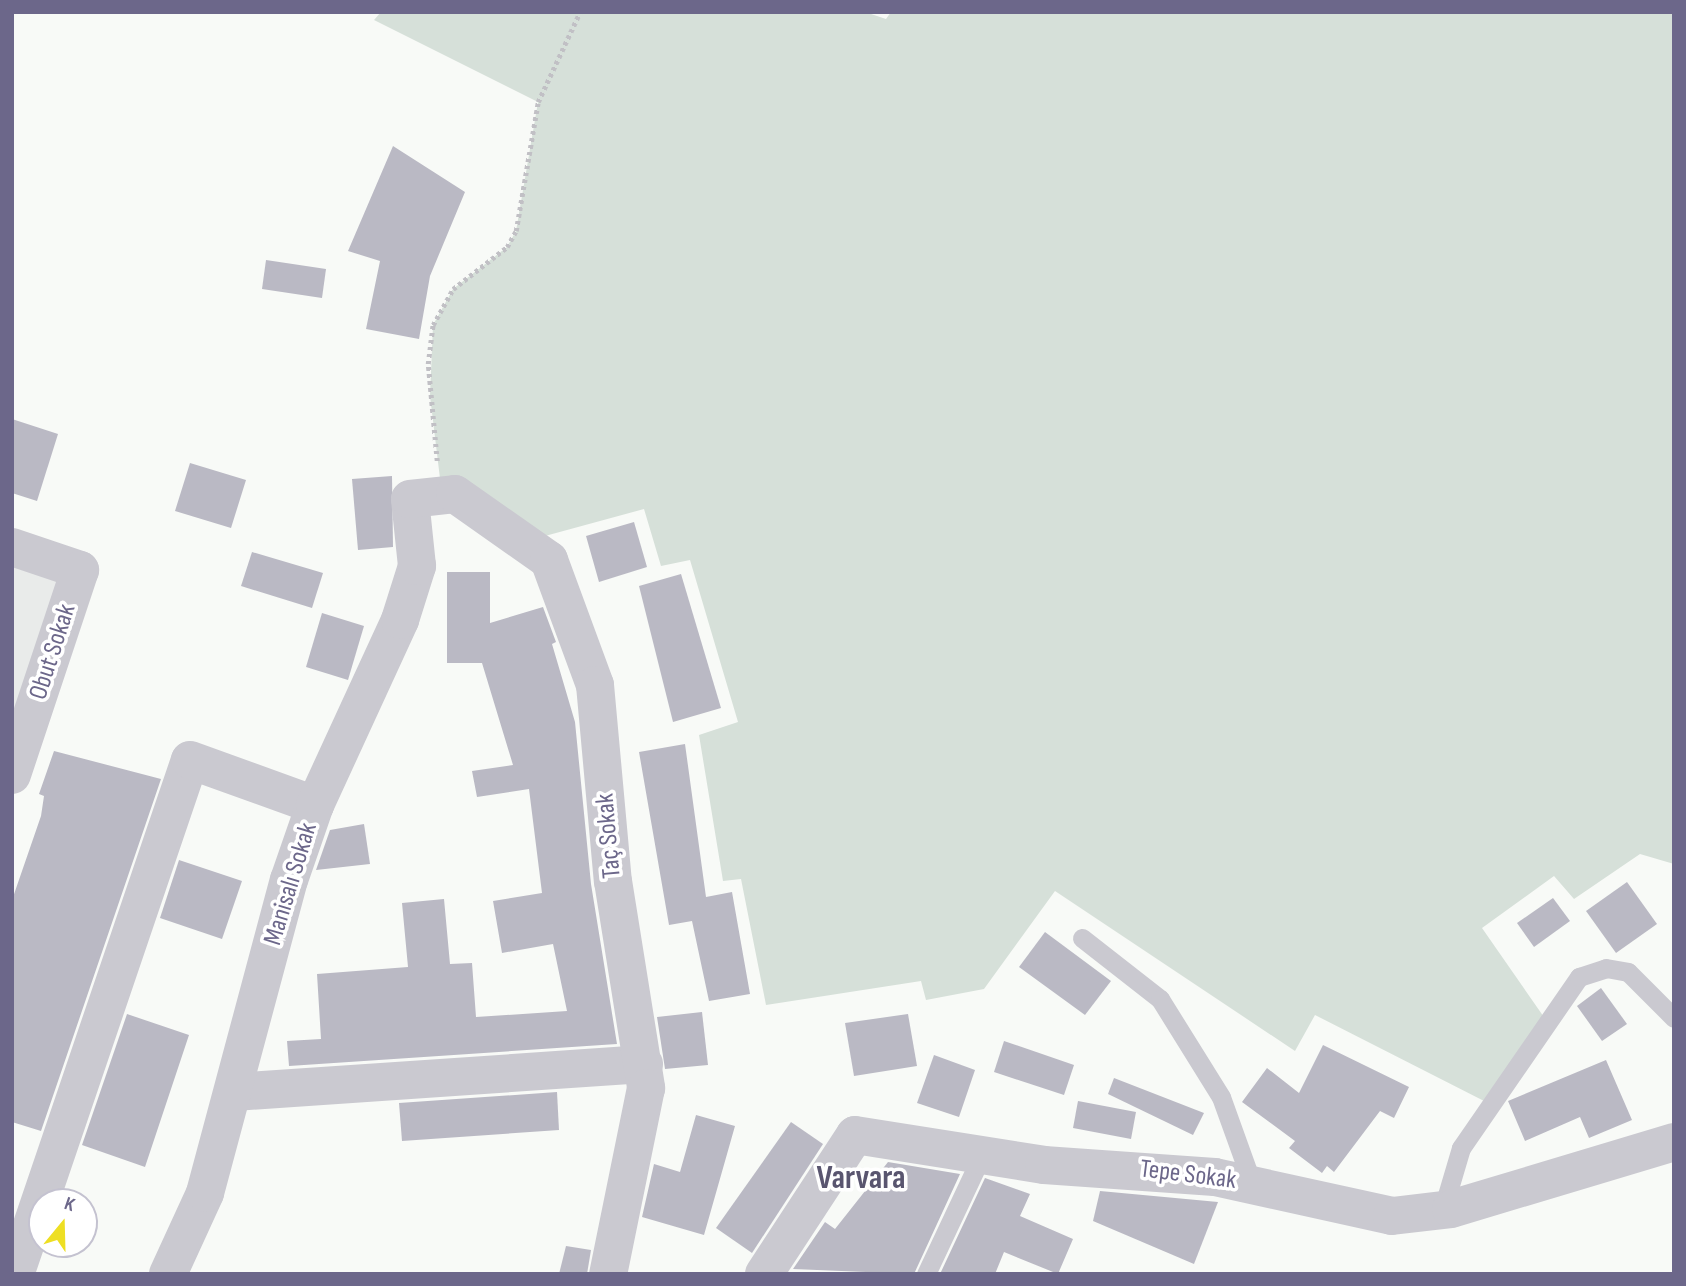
<!DOCTYPE html>
<meta charset="utf-8">
<style>
body{margin:0}
#map{position:relative;width:1686px;height:1286px;overflow:hidden;background:#f8faf7;font-family:"Sofia Sans Condensed",sans-serif}
div>[style]{position:absolute}
.built>*{inset:0;background:#e9ebea}
.green>*{inset:0;background:#d6e0d9}
.building>*{inset:0;background:#bab9c4}
.path>*{height:4.5px;margin-top:-2.25px;transform-origin:0;background:repeating-linear-gradient(90deg,#c1c0c5 0 3.5px,transparent 0 7px)}
.service>*{height:19px;margin:-9.5px;padding:0 9.5px;transform-origin:9.5px;border-radius:9.5px;background:#cac9d0}
.minor>*{height:38px;margin:-19px;padding:0 19px;transform-origin:19px;border-radius:19px;background:#cac9d0}
span{translate:-50% -50%;white-space:nowrap;text-align:center;line-height:1.15;-webkit-text-stroke:7px #fff;paint-order:stroke}
.street-label{font-size:26px;color:#6c678a}
.district-label{font-size:33px;color:#59556f;font-weight:700}
.frame{position:absolute;inset:0;border:14px solid #6c678a;pointer-events:none}
.north{position:absolute;left:28px;top:1188px;width:70px;height:70px;box-sizing:border-box;background:#fff;border:2px solid #c4c2d0;border-radius:50%;rotate:19deg;font-size:19px;font-weight:700;line-height:28px;text-align:center;color:#6c678a}
.north::after{content:'';display:block;margin:auto;width:24px;height:32px;background:#eedf23;clip-path:polygon(50% 0,100% 100%,50% 72%,0 100%)}
</style>
<div id="map">
<div class="built">
<div style="clip-path:polygon(12px 547px,80px 570px,12px 775px)"></div>
</div>
<div class="green">
<div style="clip-path:polygon(381px 12px,865px 12px,886px 19px,891px 12px,1674px 12px,1674px 864px,1640px 854px,1574px 899px,1554px 876px,1482px 928px,1546px 1020px,1488px 1103px,1315px 1015px,1295px 1051px,1055px 891px,984px 989px,926px 1000px,921px 981px,766px 1005px,741px 879px,723px 881px,699px 735px,738px 722px,690px 560px,661px 566px,644px 509px,523px 542px,442px 495px,430px 396px,433px 325px,453px 289px,507px 247px,516px 231px,538px 102px,374px 20px)"></div>
</div>
<div class="building">
<div style="clip-path:polygon(393px 146px,465px 192px,430px 276px,419px 339px,366px 329px,380px 261px,348px 251px)"></div>
<div style="clip-path:polygon(266px 260px,326px 269px,322px 298px,262px 289px)"></div>
<div style="clip-path:polygon(12px 419px,58px 434px,37px 501px,12px 493px)"></div>
<div style="clip-path:polygon(190px 463px,246px 480px,231px 528px,175px 511px)"></div>
<div style="clip-path:polygon(392px 476px,393px 547px,358px 550px,352px 479px)"></div>
<div style="clip-path:polygon(634px 522px,647px 567px,599px 582px,586px 536px)"></div>
<div style="clip-path:polygon(252px 552px,323px 573px,312px 608px,241px 586px)"></div>
<div style="clip-path:polygon(447px 572px,490px 572px,490px 623px,543px 607px,556px 642px,552px 644px,575px 722px,591px 884px,617px 1044px,289px 1066px,287px 1041px,321px 1039px,317px 974px,408px 967px,402px 903px,444px 899px,450px 964px,472px 963px,476px 1017px,567px 1011px,553px 944px,502px 953px,493px 901px,542px 893px,529px 789px,477px 797px,472px 771px,513px 765px,482px 663px,447px 663px)"></div>
<div style="clip-path:polygon(681px 574px,721px 708px,673px 722px,639px 586px)"></div>
<div style="clip-path:polygon(322px 613px,364px 626px,348px 680px,306px 667px)"></div>
<div style="clip-path:polygon(685px 744px,706px 897px,732px 892px,750px 994px,709px 1001px,692px 921px,669px 925px,639px 752px)"></div>
<div style="clip-path:polygon(54px 751px,161px 779px,41px 1131px,12px 1122px,12px 900px,41px 816px,44px 796px,39px 794px)"></div>
<div style="clip-path:polygon(364px 824px,370px 864px,316px 870px,330px 830px)"></div>
<div style="clip-path:polygon(179px 860px,242px 881px,222px 939px,160px 918px)"></div>
<div style="clip-path:polygon(1627px 882px,1657px 924px,1616px 953px,1586px 911px)"></div>
<div style="clip-path:polygon(1553px 898px,1570px 921px,1534px 947px,1517px 923px)"></div>
<div style="clip-path:polygon(1045px 932px,1111px 981px,1085px 1015px,1019px 967px)"></div>
<div style="clip-path:polygon(1601px 988px,1627px 1024px,1602px 1041px,1577px 1006px)"></div>
<div style="clip-path:polygon(702px 1012px,708px 1065px,665px 1069px,657px 1017px)"></div>
<div style="clip-path:polygon(127px 1014px,189px 1035px,145px 1167px,82px 1145px)"></div>
<div style="clip-path:polygon(908px 1014px,917px 1066px,854px 1076px,845px 1023px)"></div>
<div style="clip-path:polygon(1004px 1041px,1074px 1065px,1064px 1095px,994px 1072px)"></div>
<div style="clip-path:polygon(1323px 1045px,1409px 1087px,1394px 1118px,1380px 1111px,1334px 1172px,1327px 1166px,1322px 1173px,1289px 1148px,1295px 1141px,1242px 1102px,1267px 1068px,1299px 1093px)"></div>
<div style="clip-path:polygon(934px 1055px,975px 1070px,959px 1117px,917px 1103px)"></div>
<div style="clip-path:polygon(1606px 1060px,1632px 1120px,1589px 1138px,1580px 1117px,1525px 1141px,1508px 1101px)"></div>
<div style="clip-path:polygon(1114px 1078px,1204px 1113px,1193px 1135px,1108px 1094px)"></div>
<div style="clip-path:polygon(557px 1092px,559px 1130px,402px 1141px,399px 1103px)"></div>
<div style="clip-path:polygon(1078px 1101px,1136px 1112px,1131px 1139px,1073px 1128px)"></div>
<div style="clip-path:polygon(696px 1115px,735px 1126px,704px 1235px,642px 1217px,654px 1164px,680px 1172px)"></div>
<div style="clip-path:polygon(791px 1122px,823px 1144px,752px 1253px,716px 1228px)"></div>
<div style="clip-path:polygon(888px 1162px,960px 1174px,914px 1274px,793px 1269px,825px 1222px,835px 1229px)"></div>
<div style="clip-path:polygon(985px 1178px,1030px 1194px,1020px 1216px,1073px 1239px,1058px 1274px,1004px 1252px,995px 1274px,940px 1274px)"></div>
<div style="clip-path:polygon(1100px 1191px,1218px 1202px,1194px 1264px,1093px 1221px)"></div>
<div style="clip-path:polygon(566px 1246px,591px 1250px,587px 1274px,559px 1274px)"></div>
</div>
<div class="path">
<div style="left:437px;top:461px;width:97px;rotate:-95.3deg"></div>
<div style="left:428px;top:364px;width:39px;rotate:-83deg"></div>
<div style="left:433px;top:325px;width:41px;rotate:-60.9deg"></div>
<div style="left:453px;top:289px;width:68px;rotate:-37.9deg"></div>
<div style="left:507px;top:247px;width:18px;rotate:-61deg"></div>
<div style="left:516px;top:231px;width:131px;rotate:-80.3deg"></div>
<div style="left:538px;top:102px;width:99px;rotate:-65deg"></div>
</div>
<div class="service">
<div style="left:1082px;top:938px;width:99px;rotate:38deg"></div>
<div style="left:1160px;top:999px;width:115px;rotate:58.1deg"></div>
<div style="left:1221px;top:1097px;width:91px;rotate:70.2deg"></div>
<div style="left:1442px;top:1212px;width:67px;rotate:-73.5deg"></div>
<div style="left:1461px;top:1148px;width:208px;rotate:-55.4deg"></div>
<div style="left:1579px;top:977px;width:28px;rotate:-18deg"></div>
<div style="left:1606px;top:968px;width:22px;rotate:10deg"></div>
<div style="left:1628px;top:972px;width:65px;rotate:45deg"></div>
<div style="left:926px;top:1274px;width:132px;rotate:-64.8deg"></div>
</div>
<div class="minor">
<div style="left:12px;top:547px;width:72px;rotate:18.7deg"></div>
<div style="left:80px;top:570px;width:216px;rotate:108.4deg"></div>
<div style="left:234px;top:1092px;width:411px;rotate:-3.9deg"></div>
<div style="left:18px;top:1266px;width:534px;rotate:-71.23deg"></div>
<div style="left:190px;top:760px;width:133px;rotate:19.8deg"></div>
<div style="left:168px;top:1274px;width:89px;rotate:-65.4deg"></div>
<div style="left:205px;top:1193px;width:324px;rotate:-75deg"></div>
<div style="left:289px;top:880px;width:79px;rotate:-70.9deg"></div>
<div style="left:315px;top:805px;width:204px;rotate:-65.3deg"></div>
<div style="left:400px;top:620px;width:57px;rotate:-72.5deg"></div>
<div style="left:417px;top:566px;width:67px;rotate:-96deg"></div>
<div style="left:410px;top:499px;width:45px;rotate:-6.3deg"></div>
<div style="left:455px;top:494px;width:115px;rotate:35.1deg"></div>
<div style="left:549px;top:560px;width:133px;rotate:69.8deg"></div>
<div style="left:595px;top:685px;width:197px;rotate:84.8deg"></div>
<div style="left:613px;top:881px;width:210px;rotate:80.9deg"></div>
<div style="left:646px;top:1088px;width:190px;rotate:101.5deg"></div>
<div style="left:764px;top:1274px;width:166px;rotate:-56.8deg"></div>
<div style="left:855px;top:1135px;width:191px;rotate:9deg"></div>
<div style="left:1044px;top:1165px;width:171px;rotate:4deg"></div>
<div style="left:1215px;top:1177px;width:181px;rotate:12.4deg"></div>
<div style="left:1392px;top:1216px;width:59px;rotate:-6.8deg"></div>
<div style="left:1451px;top:1209px;width:233px;rotate:-16.7deg"></div>
</div>
<div class="street-label">
<span style="left:53px;top:652px;rotate:-72deg">Obut Sokak</span>
<span style="left:609px;top:836px;rotate:-95deg">Taç Sokak</span>
<span style="left:291px;top:884px;rotate:-73deg">Manisalı Sokak</span>
<span style="left:1188px;top:1175px;rotate:7deg">Tepe Sokak</span>
</div>
<div class="district-label">
<span style="left:861px;top:1179px">Varvara</span>
</div>
<div class="frame"></div>
<div class="north">K</div>
</div>
